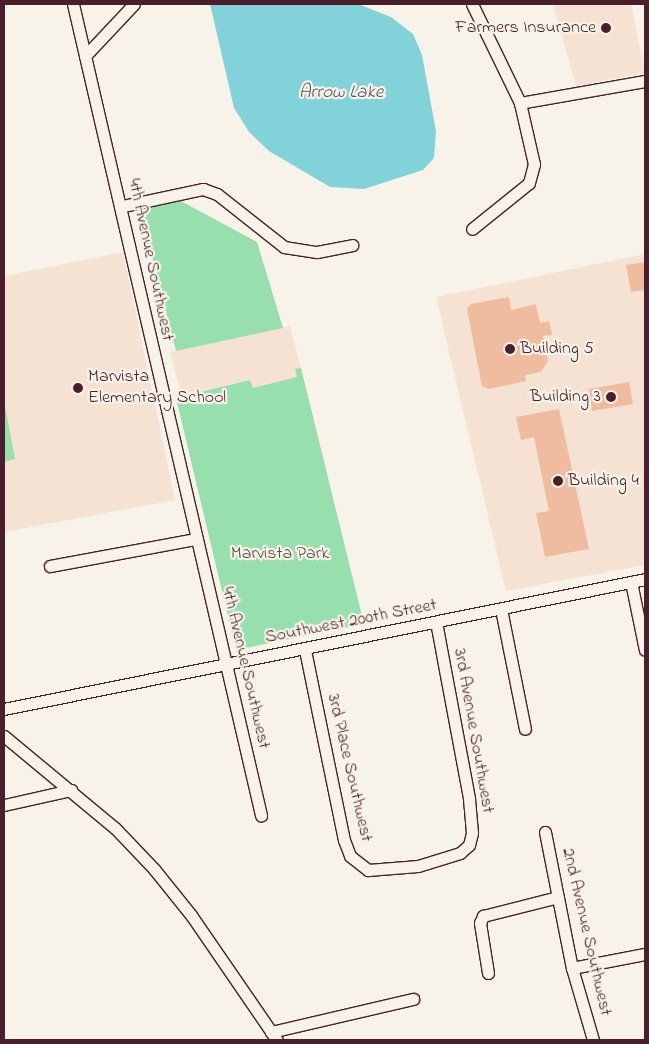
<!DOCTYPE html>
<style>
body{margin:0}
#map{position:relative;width:649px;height:1044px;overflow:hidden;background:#f7f3e8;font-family:"Indie Flower",sans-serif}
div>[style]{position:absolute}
.built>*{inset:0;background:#f5e2d2}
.green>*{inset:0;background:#97e0ae}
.water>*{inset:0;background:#82d3d9}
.building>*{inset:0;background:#efbca0}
.roads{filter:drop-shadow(1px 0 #4a1f2b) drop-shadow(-1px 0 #4a1f2b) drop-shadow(0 1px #4a1f2b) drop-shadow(0 -1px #4a1f2b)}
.minor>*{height:11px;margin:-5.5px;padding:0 5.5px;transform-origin:5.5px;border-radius:5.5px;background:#f7f3e8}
.dots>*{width:14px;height:14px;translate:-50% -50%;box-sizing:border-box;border:2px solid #f7f3e8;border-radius:50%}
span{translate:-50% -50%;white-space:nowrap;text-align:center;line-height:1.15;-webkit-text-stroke:4.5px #f7f3e8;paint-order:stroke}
.poi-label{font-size:18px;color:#4a1f2b}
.right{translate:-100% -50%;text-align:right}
.left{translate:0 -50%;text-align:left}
.street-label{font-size:18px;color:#4a1f2b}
.park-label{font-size:18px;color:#5d4f4c}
.water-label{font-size:19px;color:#5b555f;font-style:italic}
.frame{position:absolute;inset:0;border:5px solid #4a1f2b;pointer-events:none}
</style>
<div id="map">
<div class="built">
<div style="clip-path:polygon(553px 4px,631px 4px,645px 73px,576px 86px)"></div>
<div style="clip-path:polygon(123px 252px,175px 500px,4px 532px,4px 276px)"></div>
<div style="clip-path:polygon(645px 254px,645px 565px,506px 591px,436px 297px)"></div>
<div style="clip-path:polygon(290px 326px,301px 368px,295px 370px,298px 377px,253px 388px,250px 380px,182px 397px,170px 352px)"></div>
</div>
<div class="green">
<div style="clip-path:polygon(181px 201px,257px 242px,283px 328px,176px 351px,140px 209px)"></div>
<div style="clip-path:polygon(301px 368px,364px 624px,236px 650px,176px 398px,250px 380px,253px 388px,297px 377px,295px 369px)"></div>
<div style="clip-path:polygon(4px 401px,15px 459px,4px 462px)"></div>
</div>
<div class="water">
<div style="clip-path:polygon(210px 4px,358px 4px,391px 17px,413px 34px,422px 55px,436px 131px,434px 158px,423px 170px,364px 189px,330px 187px,269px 151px,249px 132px,234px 108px)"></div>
</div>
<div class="building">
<div style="clip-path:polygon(645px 262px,645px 290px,631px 292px,626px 265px)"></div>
<div style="clip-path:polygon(509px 297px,511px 310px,536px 304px,540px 323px,549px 321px,552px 335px,543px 336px,548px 361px,541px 372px,525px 375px,526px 381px,489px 389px,482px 386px,467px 309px,471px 304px)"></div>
<div style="clip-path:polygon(629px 382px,633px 404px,592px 411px,589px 389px)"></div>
<div style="clip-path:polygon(559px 409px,589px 549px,545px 557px,536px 513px,549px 511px,534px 437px,521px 440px,516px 417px)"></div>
</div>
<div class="roads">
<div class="minor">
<div style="left:73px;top:4px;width:833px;rotate:76.95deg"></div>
<div style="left:472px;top:4px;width:110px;rotate:64.1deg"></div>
<div style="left:520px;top:103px;width:63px;rotate:77.1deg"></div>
<div style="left:534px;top:164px;width:20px;rotate:105deg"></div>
<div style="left:529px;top:183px;width:73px;rotate:141.1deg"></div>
<div style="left:85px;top:56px;width:71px;rotate:-46.7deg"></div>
<div style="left:520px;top:103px;width:127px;rotate:-10deg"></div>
<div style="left:123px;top:206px;width:82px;rotate:-12deg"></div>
<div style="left:203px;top:189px;width:15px;rotate:20deg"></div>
<div style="left:217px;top:194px;width:85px;rotate:38.3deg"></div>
<div style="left:284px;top:247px;width:33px;rotate:9deg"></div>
<div style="left:317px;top:252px;width:36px;rotate:-11deg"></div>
<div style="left:50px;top:566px;width:147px;rotate:-10.5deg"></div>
<div style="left:631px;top:582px;width:69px;rotate:78.4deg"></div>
<div style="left:501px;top:609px;width:122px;rotate:78.7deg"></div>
<div style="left:305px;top:650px;width:194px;rotate:78.4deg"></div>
<div style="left:344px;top:840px;width:17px;rotate:69deg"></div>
<div style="left:350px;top:856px;width:23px;rotate:38deg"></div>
<div style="left:368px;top:870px;width:50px;rotate:-4.6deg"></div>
<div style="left:418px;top:866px;width:44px;rotate:-17.2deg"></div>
<div style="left:460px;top:853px;width:12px;rotate:-42deg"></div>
<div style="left:469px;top:845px;width:12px;rotate:-76deg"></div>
<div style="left:472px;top:833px;width:35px;rotate:-95deg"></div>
<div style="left:469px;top:798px;width:179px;rotate:-100.6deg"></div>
<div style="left:4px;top:709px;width:654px;rotate:-11.46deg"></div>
<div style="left:4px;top:736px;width:144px;rotate:39.7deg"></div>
<div style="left:115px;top:828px;width:57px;rotate:46.4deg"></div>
<div style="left:154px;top:869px;width:59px;rotate:51.2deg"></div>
<div style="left:191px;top:915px;width:152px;rotate:55.5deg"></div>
<div style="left:4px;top:805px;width:69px;rotate:-12.6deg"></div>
<div style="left:545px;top:832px;width:139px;rotate:78.8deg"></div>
<div style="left:572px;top:968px;width:75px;rotate:73.7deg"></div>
<div style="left:572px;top:968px;width:74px;rotate:-10.9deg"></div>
<div style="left:488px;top:973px;width:51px;rotate:-99.1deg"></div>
<div style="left:480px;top:923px;width:8px;rotate:-67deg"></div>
<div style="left:483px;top:916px;width:77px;rotate:-14.2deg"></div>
<div style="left:271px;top:1032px;width:146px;rotate:-13.1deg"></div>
</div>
</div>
<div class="dots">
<div style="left:606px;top:28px;background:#4a1f2b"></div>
<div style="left:510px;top:349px;background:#4a1f2b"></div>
<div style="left:78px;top:388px;background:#4a1f2b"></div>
<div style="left:611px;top:397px;background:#4a1f2b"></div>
<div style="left:558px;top:481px;background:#4a1f2b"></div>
</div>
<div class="poi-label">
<span class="right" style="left:596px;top:28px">Farmers Insurance</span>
<span class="left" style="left:520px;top:349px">Building 5</span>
<span class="left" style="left:88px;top:388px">Marvista<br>Elementary School</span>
<span class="right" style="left:601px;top:397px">Building 3</span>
<span class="left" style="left:568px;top:481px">Building 4</span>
</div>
<div class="street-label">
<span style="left:150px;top:260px;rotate:78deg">4th Avenue Southwest</span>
<span style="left:351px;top:622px;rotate:-11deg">Southwest 200th Street</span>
<span style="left:245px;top:668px;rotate:77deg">4th Avenue Southwest</span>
<span style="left:473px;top:731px;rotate:80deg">3rd Avenue Southwest</span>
<span style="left:349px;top:768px;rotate:77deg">3rd Place Southwest</span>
<span style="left:586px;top:932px;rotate:77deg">2nd Avenue Southwest</span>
</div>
<div class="park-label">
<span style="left:280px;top:554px">Marvista Park</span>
</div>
<div class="water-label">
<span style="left:341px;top:93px">Arrow Lake</span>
</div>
<div class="frame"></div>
</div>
